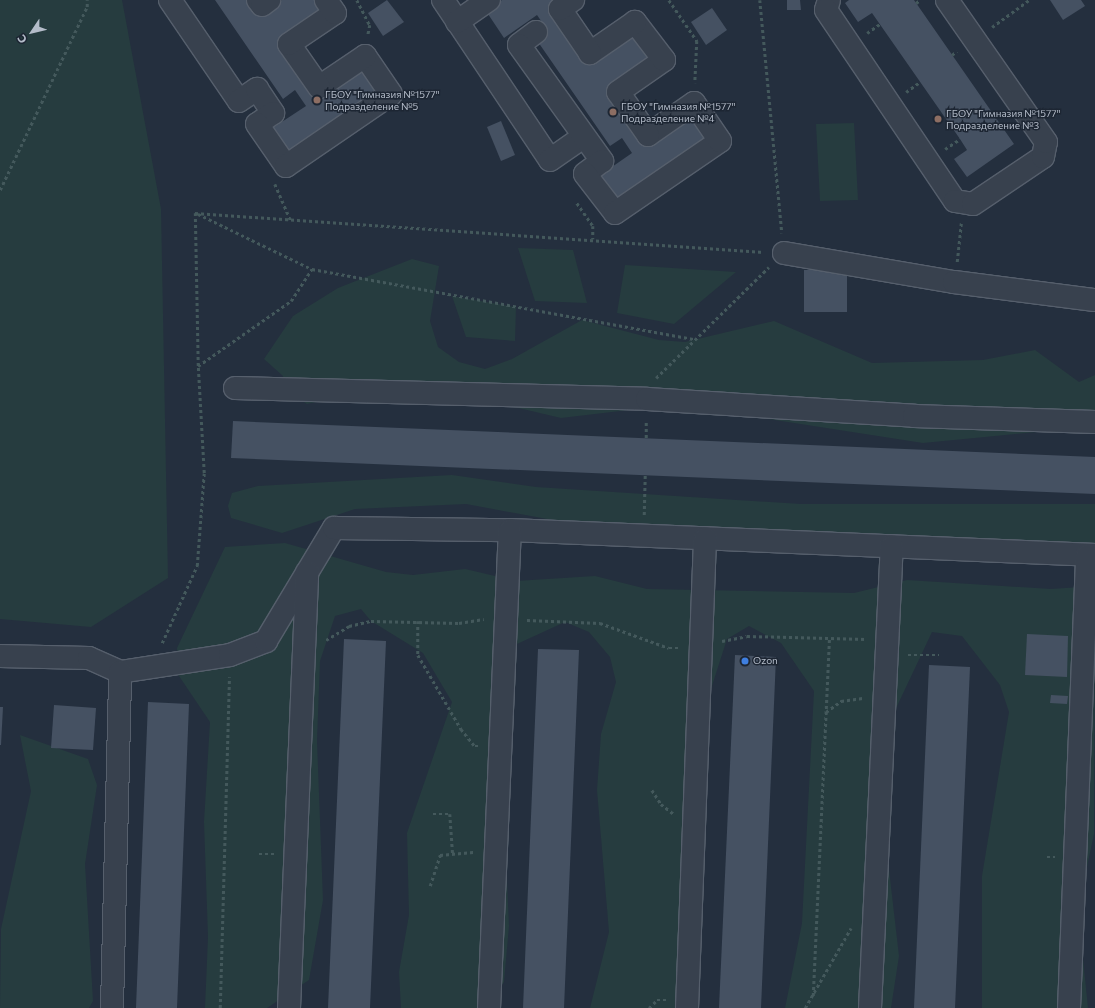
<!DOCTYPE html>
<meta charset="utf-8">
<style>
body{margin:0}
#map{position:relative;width:1095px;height:1008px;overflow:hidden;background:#242f3e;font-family:Commissioner,sans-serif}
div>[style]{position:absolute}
.green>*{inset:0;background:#263c3f}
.building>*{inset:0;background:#455162}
.path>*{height:2.5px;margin-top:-1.25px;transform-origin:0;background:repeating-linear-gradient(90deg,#44595c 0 3px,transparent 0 6px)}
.roads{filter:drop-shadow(1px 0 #565f6c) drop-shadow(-1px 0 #565f6c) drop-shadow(0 1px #565f6c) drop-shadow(0 -1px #565f6c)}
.minor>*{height:22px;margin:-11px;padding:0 11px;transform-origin:11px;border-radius:11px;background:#38414e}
.dots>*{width:11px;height:11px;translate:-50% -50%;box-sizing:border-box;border:2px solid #1d2633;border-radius:50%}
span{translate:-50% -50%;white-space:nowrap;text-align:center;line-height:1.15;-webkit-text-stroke:3px #1d2633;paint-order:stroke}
.poi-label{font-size:10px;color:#b4bcc9}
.left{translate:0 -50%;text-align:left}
.north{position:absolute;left:12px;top:12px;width:40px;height:40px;-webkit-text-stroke:3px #1d2633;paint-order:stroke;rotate:235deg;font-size:11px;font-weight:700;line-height:16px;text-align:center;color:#b4bcc9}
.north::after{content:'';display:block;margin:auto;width:14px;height:18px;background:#b4bcc9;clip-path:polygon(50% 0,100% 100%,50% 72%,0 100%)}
</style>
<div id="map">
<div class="green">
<div style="clip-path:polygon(0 0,122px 0,161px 209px,168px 578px,91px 627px,0 619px)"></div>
<div style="clip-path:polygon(854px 123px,858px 200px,820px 201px,816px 124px)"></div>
<div style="clip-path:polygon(518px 248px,573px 250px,587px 303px,535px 301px)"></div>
<div style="clip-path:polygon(412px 259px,439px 266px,430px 321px,438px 347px,459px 362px,485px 369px,512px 359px,582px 320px,659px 340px,685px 342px,774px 321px,872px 363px,983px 360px,1035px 350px,1079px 382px,1095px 375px,1095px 431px,1067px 429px,923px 443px,703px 409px,646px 408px,561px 418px,403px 381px,307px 404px,284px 389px,283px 376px,264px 359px,293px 316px,338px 288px)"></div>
<div style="clip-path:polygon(625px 265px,736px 272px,674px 324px,617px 313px)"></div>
<div style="clip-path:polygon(452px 296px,516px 307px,515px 341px,466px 337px)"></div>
<div style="clip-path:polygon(452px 475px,536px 487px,801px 504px,1095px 504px,1095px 546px,1070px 546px,989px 563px,905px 542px,682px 544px,466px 504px,355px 509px,282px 533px,231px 518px,228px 506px,232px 493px,258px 486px)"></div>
<div style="clip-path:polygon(285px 543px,386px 572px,413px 575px,465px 569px,516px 581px,595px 576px,647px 589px,854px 593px,907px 580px,1051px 589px,1095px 586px,1094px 834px,1078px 909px,1088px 1008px,982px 1008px,982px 876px,1009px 712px,1000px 685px,962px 636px,932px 632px,882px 738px,877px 766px,899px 956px,891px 1008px,785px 1008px,802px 923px,814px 691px,781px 643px,749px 626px,727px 639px,703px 714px,694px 818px,681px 859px,680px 912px,687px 1008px,590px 1008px,609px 932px,597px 790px,601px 734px,616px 682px,610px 657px,589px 632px,565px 622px,517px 644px,507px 666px,501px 747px,509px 926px,504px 982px,481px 1008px,401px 1008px,399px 972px,409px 915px,407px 833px,452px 702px,423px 653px,371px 621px,361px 609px,335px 616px,320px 661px,317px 741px,323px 900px,309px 980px,267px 1008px,205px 1008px,208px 937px,204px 822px,210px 722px,179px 676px,177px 648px,225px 547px)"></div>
<div style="clip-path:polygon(20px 735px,88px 759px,97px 785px,85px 864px,93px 1001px,89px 1008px,0 1008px,1px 929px,31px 791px)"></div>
</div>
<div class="building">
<div style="clip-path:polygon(215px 0,251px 0,261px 15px,282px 0,319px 0,326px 10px,279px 42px,318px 98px,364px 66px,380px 89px,284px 155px,268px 131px,306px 106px,295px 90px,283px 99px)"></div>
<div style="clip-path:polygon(387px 0,404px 22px,383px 36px,368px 13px)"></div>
<div style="clip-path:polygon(502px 0,558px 0,549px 6px,587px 62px,634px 30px,653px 57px,606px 89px,645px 145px,691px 113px,707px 137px,615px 200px,599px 176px,632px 153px,622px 138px,610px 146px,536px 39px,548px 31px,537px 15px,504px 38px,486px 11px)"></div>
<div style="clip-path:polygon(787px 0,800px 0,801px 10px,787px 10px)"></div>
<div style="clip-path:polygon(849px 0,914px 0,1014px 144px,967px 177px,954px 159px,967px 150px,960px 139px,872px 13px,858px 22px,845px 3px)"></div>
<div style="clip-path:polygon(1050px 0,1081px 0,1085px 6px,1063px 20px)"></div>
<div style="clip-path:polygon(712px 8px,727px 30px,706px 45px,691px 22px)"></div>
<div style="clip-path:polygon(501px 121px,515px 155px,501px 161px,487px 127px)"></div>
<div style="clip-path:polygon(804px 270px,847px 270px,847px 312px,804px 312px)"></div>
<div style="clip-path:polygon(233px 421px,1095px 457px,1095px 494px,231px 458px)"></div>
<div style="clip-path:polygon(1027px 634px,1068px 636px,1067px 677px,1025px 675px)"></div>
<div style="clip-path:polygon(344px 639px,386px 641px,370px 1008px,328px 1008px)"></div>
<div style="clip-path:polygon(538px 649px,579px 650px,564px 1008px,523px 1008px)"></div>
<div style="clip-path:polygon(735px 655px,776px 657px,761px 1008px,719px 1008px)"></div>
<div style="clip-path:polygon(929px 665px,970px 667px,955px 1008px,914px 1008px)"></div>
<div style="clip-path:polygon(1051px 695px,1068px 696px,1067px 704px,1050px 703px)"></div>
<div style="clip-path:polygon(148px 702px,189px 704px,177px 1008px,136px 1008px)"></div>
<div style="clip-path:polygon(54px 705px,96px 708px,93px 750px,51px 748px)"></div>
<div style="clip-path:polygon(0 707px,3px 707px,1px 745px,0 745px)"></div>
</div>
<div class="path">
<div style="left:357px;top:0;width:28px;rotate:63deg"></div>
<div style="left:370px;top:25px;width:10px;rotate:101deg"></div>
<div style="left:669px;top:0;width:50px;rotate:55.7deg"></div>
<div style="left:697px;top:41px;width:42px;rotate:92.7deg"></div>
<div style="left:760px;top:0;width:234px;rotate:84.6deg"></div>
<div style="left:916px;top:3px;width:5px;rotate:-37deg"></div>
<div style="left:992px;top:27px;width:46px;rotate:-36.1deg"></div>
<div style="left:867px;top:33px;width:16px;rotate:-35deg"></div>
<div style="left:952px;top:55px;width:6px;rotate:-39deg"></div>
<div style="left:906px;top:92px;width:17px;rotate:-36deg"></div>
<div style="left:995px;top:117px;width:7px;rotate:-34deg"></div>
<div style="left:945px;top:149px;width:18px;rotate:-34deg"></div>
<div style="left:275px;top:184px;width:40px;rotate:66.6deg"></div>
<div style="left:0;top:190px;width:203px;rotate:-64.6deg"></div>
<div style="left:87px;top:7px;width:7px;rotate:-90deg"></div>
<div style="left:577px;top:203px;width:28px;rotate:55deg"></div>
<div style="left:593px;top:226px;width:13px;rotate:90deg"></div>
<div style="left:195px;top:213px;width:570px;rotate:3.92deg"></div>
<div style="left:198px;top:214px;width:127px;rotate:25.8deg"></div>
<div style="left:957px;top:262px;width:39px;rotate:-84deg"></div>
<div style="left:198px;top:366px;width:113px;rotate:-35deg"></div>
<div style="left:291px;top:301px;width:38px;rotate:-57deg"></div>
<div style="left:312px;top:269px;width:389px;rotate:10.4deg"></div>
<div style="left:656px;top:378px;width:158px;rotate:-44.5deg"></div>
<div style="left:646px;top:438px;width:18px;rotate:-90deg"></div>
<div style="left:644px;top:515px;width:40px;rotate:-88.6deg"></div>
<div style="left:527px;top:620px;width:73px;rotate:2.4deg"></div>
<div style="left:600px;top:623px;width:73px;rotate:19.9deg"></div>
<div style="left:669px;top:648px;width:10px"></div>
<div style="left:418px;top:621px;width:34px;rotate:90deg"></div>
<div style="left:418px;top:655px;width:86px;rotate:59.8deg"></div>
<div style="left:461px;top:729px;width:22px;rotate:51deg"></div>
<div style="left:475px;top:746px;width:5px"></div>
<div style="left:326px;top:640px;width:27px;rotate:-31deg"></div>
<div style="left:349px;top:626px;width:23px;rotate:-13deg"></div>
<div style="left:371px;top:621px;width:88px;rotate:1.3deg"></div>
<div style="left:459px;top:623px;width:25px;rotate:-9deg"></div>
<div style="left:722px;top:641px;width:25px;rotate:-11deg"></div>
<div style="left:747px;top:636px;width:119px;rotate:1.4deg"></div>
<div style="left:162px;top:643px;width:85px;rotate:-65.6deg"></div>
<div style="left:197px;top:566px;width:93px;rotate:-85.7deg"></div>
<div style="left:204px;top:473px;width:107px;rotate:-93.2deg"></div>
<div style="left:198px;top:366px;width:153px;rotate:-91.1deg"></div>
<div style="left:908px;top:655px;width:31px"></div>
<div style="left:826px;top:712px;width:19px;rotate:-36deg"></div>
<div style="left:841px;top:701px;width:22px;rotate:-8deg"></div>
<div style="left:652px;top:790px;width:17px;rotate:57deg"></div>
<div style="left:661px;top:804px;width:16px;rotate:38deg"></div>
<div style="left:433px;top:814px;width:17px"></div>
<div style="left:450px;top:814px;width:39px;rotate:86deg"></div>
<div style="left:259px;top:854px;width:15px"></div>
<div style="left:1047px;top:857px;width:8px"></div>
<div style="left:430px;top:886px;width:33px;rotate:-72deg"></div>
<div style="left:440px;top:855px;width:36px;rotate:-5deg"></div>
<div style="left:813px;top:996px;width:358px;rotate:-87.4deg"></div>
<div style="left:220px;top:1008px;width:331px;rotate:-88.4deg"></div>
<div style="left:649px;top:1008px;width:11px;rotate:-45deg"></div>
<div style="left:657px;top:1000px;width:10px"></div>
<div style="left:805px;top:1008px;width:92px;rotate:-60.1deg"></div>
</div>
<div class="roads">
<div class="minor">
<div style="left:170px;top:0;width:122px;rotate:55.7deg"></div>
<div style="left:239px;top:101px;width:22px;rotate:-34deg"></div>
<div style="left:257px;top:89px;width:29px;rotate:56deg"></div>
<div style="left:273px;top:113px;width:19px;rotate:145deg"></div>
<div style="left:257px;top:124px;width:51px;rotate:55.4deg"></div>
<div style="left:286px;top:166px;width:127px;rotate:-34.4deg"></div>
<div style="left:391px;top:94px;width:46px;rotate:-124.4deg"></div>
<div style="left:365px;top:56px;width:55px;rotate:146deg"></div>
<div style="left:319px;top:87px;width:52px;rotate:-124.9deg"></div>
<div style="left:289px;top:44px;width:55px;rotate:-34deg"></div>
<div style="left:335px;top:13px;width:16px;rotate:-125deg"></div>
<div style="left:258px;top:0;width:6px;rotate:51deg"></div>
<div style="left:262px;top:5px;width:9px;rotate:-36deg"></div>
<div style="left:443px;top:0;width:192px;rotate:56.2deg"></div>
<div style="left:550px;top:160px;width:40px;rotate:-34.9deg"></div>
<div style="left:829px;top:0;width:10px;rotate:107deg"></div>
<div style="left:826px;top:10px;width:230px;rotate:56deg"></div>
<div style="left:955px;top:201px;width:18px;rotate:9deg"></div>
<div style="left:973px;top:204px;width:84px;rotate:-33.9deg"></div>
<div style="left:1043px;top:157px;width:15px;rotate:-79deg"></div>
<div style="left:1046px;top:142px;width:173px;rotate:-124.9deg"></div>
<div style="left:457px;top:22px;width:39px;rotate:-35deg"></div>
<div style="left:536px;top:32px;width:21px;rotate:143deg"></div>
<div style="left:519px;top:45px;width:143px;rotate:54.4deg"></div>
<div style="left:602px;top:161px;width:21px;rotate:143deg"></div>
<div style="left:585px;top:174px;width:49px;rotate:52.4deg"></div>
<div style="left:615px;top:213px;width:127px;rotate:-34.4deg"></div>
<div style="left:720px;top:141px;width:46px;rotate:-124.4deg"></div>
<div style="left:694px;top:103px;width:56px;rotate:145.2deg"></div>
<div style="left:648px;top:135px;width:52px;rotate:-124.9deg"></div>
<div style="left:618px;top:92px;width:56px;rotate:-34.8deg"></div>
<div style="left:664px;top:60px;width:48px;rotate:-127.3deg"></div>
<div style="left:635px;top:22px;width:55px;rotate:145.4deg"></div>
<div style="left:590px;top:53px;width:53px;rotate:-124.3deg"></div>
<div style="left:560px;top:9px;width:16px;rotate:-35deg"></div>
<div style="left:784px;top:253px;width:172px;rotate:9.7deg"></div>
<div style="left:954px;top:282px;width:142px;rotate:7.3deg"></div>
<div style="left:235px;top:388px;width:412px;rotate:1.5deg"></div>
<div style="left:647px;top:399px;width:268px;rotate:3.6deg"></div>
<div style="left:914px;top:416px;width:181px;rotate:1.9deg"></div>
<div style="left:0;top:656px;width:89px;rotate:1.3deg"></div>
<div style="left:89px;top:658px;width:34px;rotate:24deg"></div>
<div style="left:120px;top:672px;width:111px;rotate:-8.8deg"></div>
<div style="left:230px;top:655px;width:39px;rotate:-21deg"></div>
<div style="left:266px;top:641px;width:132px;rotate:-59deg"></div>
<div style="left:334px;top:528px;width:176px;rotate:0.7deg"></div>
<div style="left:510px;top:530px;width:586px;rotate:2.45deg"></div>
<div style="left:112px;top:1008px;width:336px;rotate:-88.6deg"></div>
<div style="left:289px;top:1008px;width:436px;rotate:-87.6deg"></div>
<div style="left:489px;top:1008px;width:478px;rotate:-87.5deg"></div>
<div style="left:687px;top:1008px;width:470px;rotate:-87.8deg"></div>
<div style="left:870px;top:1008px;width:462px;rotate:-87.3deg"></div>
<div style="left:1069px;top:1008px;width:453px;rotate:-87.7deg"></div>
</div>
</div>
<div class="dots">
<div style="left:317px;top:100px;background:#8d6e63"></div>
<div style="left:613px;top:112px;background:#8d6e63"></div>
<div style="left:938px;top:119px;background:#8d6e63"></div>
<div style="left:745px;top:661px;background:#3f7fe0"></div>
</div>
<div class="poi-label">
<span class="left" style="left:325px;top:100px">ГБОУ "Гимназия №1577"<br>Подразделение №5</span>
<span class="left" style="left:621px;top:112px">ГБОУ "Гимназия №1577"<br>Подразделение №4</span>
<span class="left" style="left:946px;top:119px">ГБОУ "Гимназия №1577"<br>Подразделение №3</span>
<span class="left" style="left:753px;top:661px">Ozon</span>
</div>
<div class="north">С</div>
</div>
